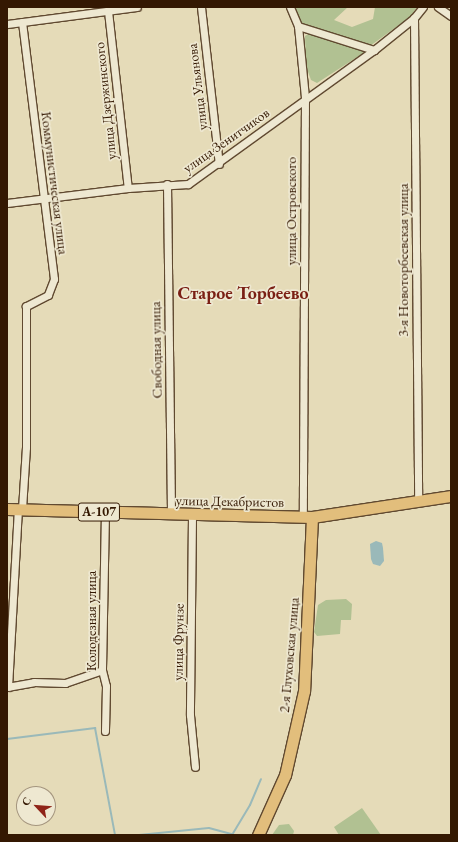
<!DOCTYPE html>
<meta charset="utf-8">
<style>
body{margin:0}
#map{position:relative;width:458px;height:842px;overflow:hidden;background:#e5dbb8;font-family:"EB Garamond",serif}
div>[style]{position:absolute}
.green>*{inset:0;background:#b1c192}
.water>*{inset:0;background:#9ab9b9}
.stream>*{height:2px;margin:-1px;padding:0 1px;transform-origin:1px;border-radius:1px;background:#9ab9b9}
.roads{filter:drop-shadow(1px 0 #604930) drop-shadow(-1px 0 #604930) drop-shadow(0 1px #604930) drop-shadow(0 -1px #604930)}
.minor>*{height:7px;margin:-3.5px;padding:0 3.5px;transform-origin:3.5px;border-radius:3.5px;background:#eee8d1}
.primary>*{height:11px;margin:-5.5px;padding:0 5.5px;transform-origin:5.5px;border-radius:5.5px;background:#e2be7c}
.trunk>*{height:11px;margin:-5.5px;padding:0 5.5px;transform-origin:5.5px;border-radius:5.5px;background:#e2be7c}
span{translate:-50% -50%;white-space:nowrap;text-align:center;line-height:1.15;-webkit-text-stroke:3.5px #eee8d1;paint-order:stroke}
.shield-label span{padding:1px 3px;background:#eee8d1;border:1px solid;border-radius:3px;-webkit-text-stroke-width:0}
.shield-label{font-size:13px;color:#341802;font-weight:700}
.street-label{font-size:14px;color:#341802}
.district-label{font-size:18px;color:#7a1f14;font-weight:700}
.frame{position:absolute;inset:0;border:8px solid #341802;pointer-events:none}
.north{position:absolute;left:16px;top:786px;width:40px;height:40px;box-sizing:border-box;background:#eee8d1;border:1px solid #a4957e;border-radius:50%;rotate:296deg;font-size:11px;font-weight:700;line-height:16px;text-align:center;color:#341802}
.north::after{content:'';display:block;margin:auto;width:14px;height:18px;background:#8f2418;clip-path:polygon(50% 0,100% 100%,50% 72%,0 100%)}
</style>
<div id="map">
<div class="green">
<div style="clip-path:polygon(295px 7px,348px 7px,334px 20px,352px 27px,373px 19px,375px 7px,417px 7px,410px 17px,370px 46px,306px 26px,301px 22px)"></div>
<div style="clip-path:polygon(310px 33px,363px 48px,365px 52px,317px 83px,311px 80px,306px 66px,305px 36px)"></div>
<div style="clip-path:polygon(346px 599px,352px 604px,351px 620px,341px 620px,340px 634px,317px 636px,314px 632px,318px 605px,326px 600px)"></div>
<div style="clip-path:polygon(362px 808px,381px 835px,339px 835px,334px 827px)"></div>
<div style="clip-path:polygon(289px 824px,294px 831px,293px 835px,272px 835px,279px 825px)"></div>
</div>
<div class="water">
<div style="clip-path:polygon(376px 541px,382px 543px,383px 548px,384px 561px,380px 566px,373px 564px,371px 559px,370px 544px)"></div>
</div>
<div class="stream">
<div style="left:7px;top:739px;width:89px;rotate:-7.1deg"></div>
<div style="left:95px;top:728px;width:109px;rotate:79.4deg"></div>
<div style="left:139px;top:835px;width:70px;rotate:-5.7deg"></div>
<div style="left:209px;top:828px;width:24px;rotate:15deg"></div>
<div style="left:232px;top:835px;width:35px;rotate:-59deg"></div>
<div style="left:250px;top:805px;width:28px;rotate:-67deg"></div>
</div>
<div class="roads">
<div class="minor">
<div style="left:201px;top:7px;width:158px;rotate:83.5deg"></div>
<div style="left:290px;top:7px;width:21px;rotate:67deg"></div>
<div style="left:298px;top:26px;width:80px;rotate:17.5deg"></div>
<div style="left:438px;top:7px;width:16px;rotate:35deg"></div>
<div style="left:108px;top:11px;width:178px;rotate:83.6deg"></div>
<div style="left:414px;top:18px;width:483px;rotate:89.5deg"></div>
<div style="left:22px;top:22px;width:259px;rotate:82.9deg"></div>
<div style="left:54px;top:279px;width:17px;rotate:111deg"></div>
<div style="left:48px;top:295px;width:25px;rotate:153deg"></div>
<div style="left:26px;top:306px;width:141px;rotate:90deg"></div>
<div style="left:26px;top:447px;width:62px;rotate:93.7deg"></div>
<div style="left:7px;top:24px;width:131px;rotate:-7.5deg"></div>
<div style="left:298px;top:26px;width:72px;rotate:84.4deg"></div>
<div style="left:305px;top:98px;width:419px;rotate:90.3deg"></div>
<div style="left:167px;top:184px;width:331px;rotate:89.3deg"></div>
<div style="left:7px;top:203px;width:122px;rotate:-7.1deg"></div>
<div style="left:128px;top:188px;width:60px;rotate:-3.8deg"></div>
<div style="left:188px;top:184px;width:229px;rotate:-35.8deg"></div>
<div style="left:374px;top:50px;width:51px;rotate:-38.7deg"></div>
<div style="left:414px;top:18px;width:14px;rotate:-51deg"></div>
<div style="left:105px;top:512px;width:158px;rotate:91.1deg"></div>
<div style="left:102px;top:670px;width:16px;rotate:76deg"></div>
<div style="left:106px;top:686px;width:45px;rotate:91.3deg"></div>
<div style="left:192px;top:516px;width:199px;rotate:90.6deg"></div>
<div style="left:190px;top:715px;width:52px;rotate:84.5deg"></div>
<div style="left:7px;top:687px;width:27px;rotate:-10deg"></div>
<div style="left:34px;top:682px;width:31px;rotate:2deg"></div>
<div style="left:65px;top:683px;width:39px;rotate:-19deg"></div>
<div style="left:8px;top:687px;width:178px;rotate:-86.8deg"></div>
</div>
<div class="primary">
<div style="left:312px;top:517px;width:141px;rotate:-8.6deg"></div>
</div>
<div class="trunk">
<div style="left:7px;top:509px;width:305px;rotate:1.5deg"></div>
<div style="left:312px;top:517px;width:174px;rotate:92.6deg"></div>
<div style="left:304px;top:691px;width:86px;rotate:102.7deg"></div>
<div style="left:285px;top:775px;width:66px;rotate:114.2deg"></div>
</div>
</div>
<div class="shield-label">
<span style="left:99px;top:512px">А-107</span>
</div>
<div class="street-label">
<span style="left:197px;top:87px;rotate:-97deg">улица Ульянова</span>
<span style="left:105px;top:101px;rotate:-96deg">улица Дзержинского</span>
<span style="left:226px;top:140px;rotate:-35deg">улица Зенитчиков</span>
<span style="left:55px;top:183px;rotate:83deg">Коммунистическая улица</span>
<span style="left:291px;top:211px;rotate:-90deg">улица Островского</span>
<span style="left:403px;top:260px;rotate:-90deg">3-я Новоторбеевская улица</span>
<span style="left:156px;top:350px;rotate:-91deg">Свободная улица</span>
<span style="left:230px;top:501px;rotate:1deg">улица Декабристов</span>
<span style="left:91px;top:621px;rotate:-90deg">Колодезная улица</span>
<span style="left:178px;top:642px;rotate:-89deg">улица Фрунзе</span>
<span style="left:289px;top:655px;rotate:-85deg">2-я Глуховская улица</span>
</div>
<div class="district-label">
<span style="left:243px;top:293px">Старое Торбеево</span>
</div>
<div class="frame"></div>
<div class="north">С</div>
</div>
